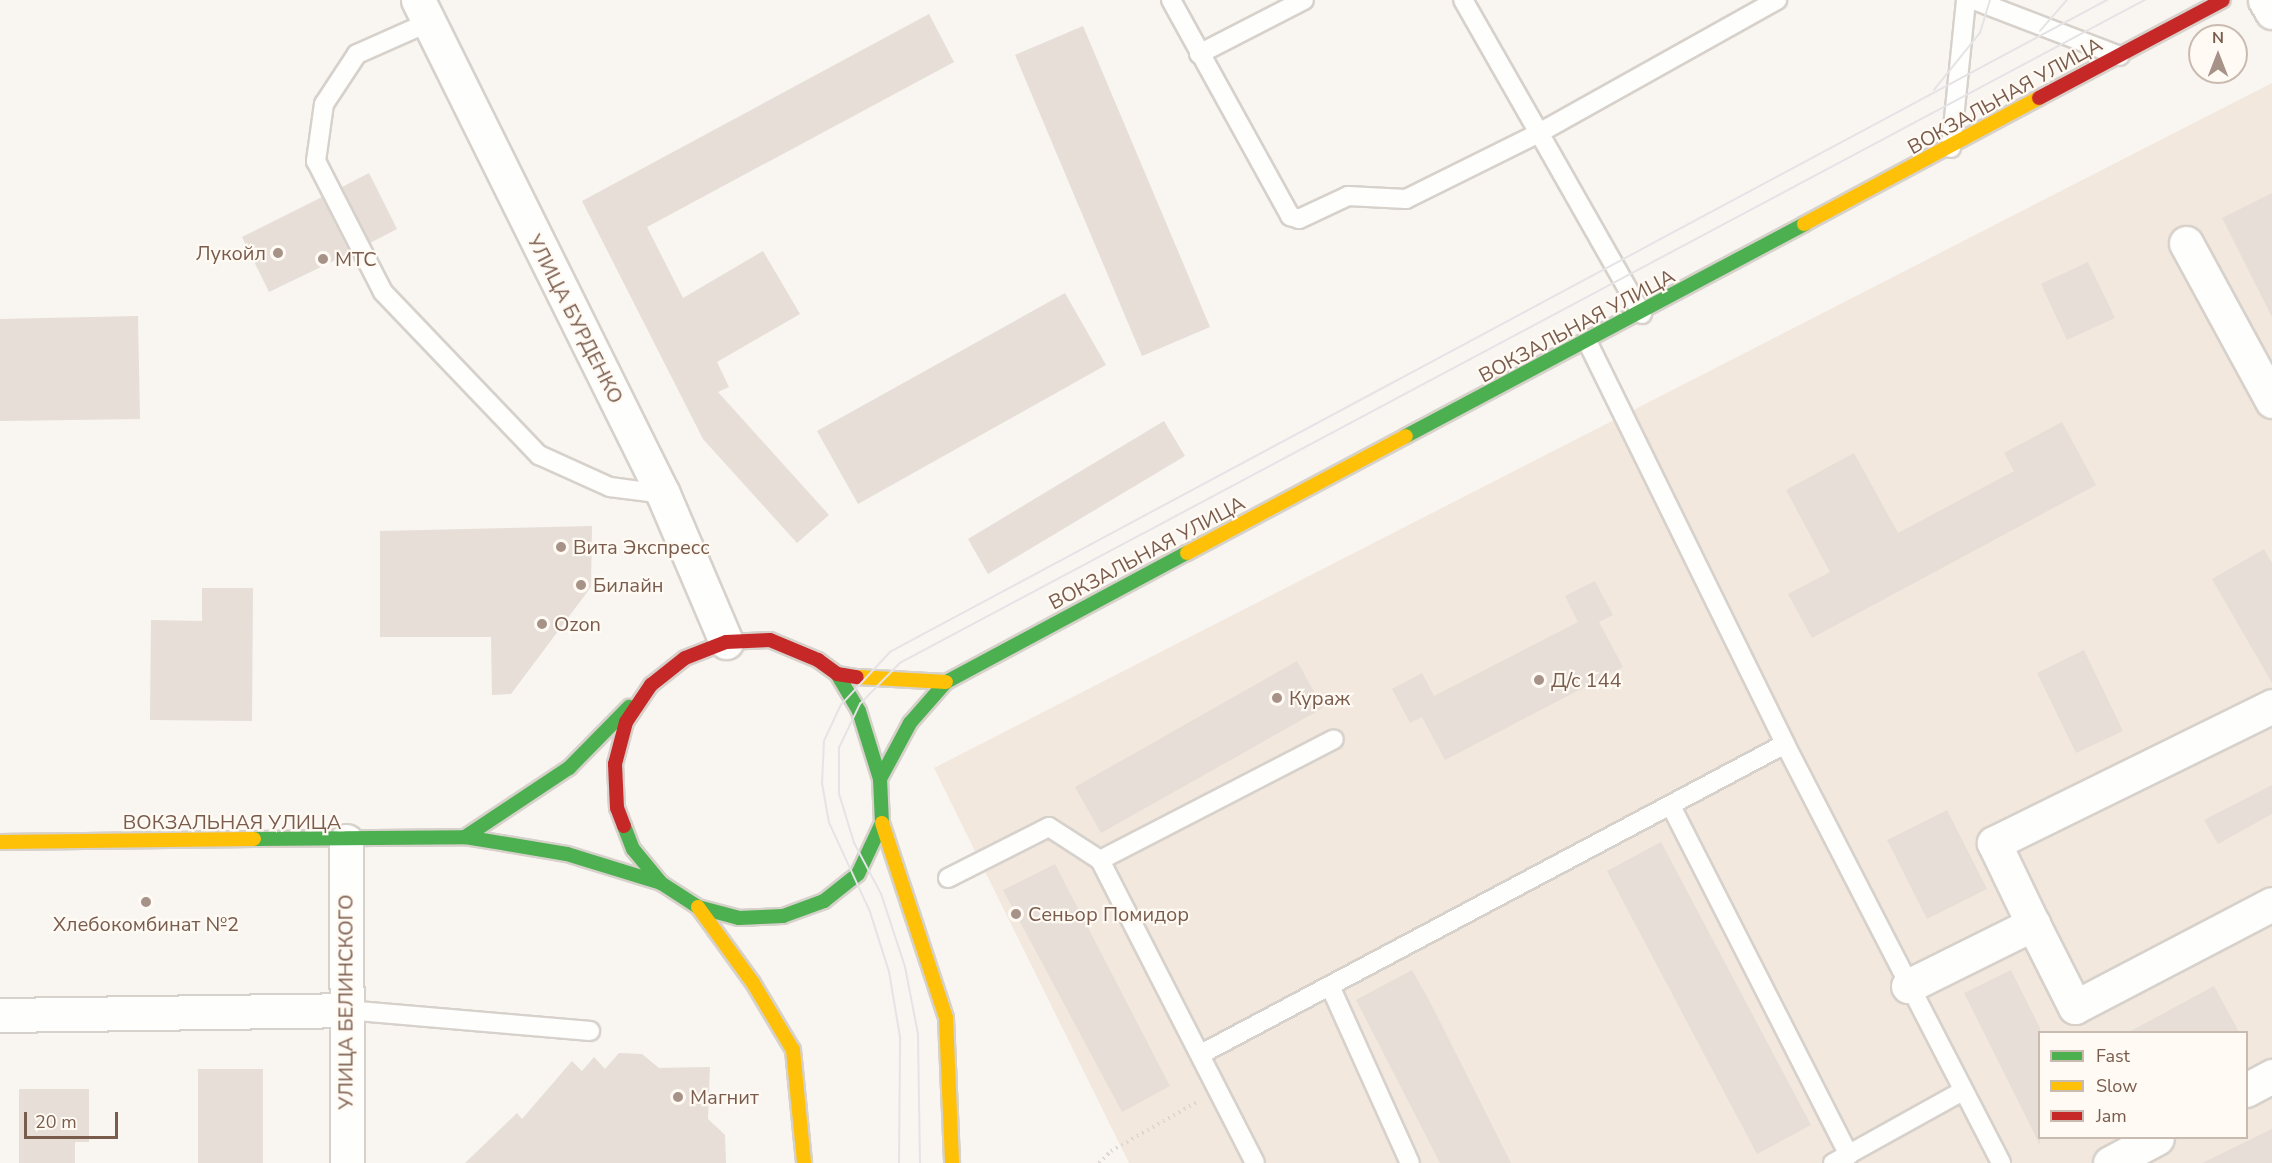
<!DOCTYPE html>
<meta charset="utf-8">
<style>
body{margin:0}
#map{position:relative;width:2272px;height:1163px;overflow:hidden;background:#f9f5f0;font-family:"Nunito Sans",sans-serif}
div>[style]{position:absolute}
.residential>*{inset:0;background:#f2e8de}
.building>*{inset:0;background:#e6ded7}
.path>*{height:4px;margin-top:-2px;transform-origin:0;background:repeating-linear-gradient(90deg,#dcd5d0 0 1.5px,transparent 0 6px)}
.roads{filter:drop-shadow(2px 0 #d7d1cb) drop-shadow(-2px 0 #d7d1cb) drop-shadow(0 2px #d7d1cb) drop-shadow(0 -2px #d7d1cb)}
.lane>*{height:18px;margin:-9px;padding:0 9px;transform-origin:9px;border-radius:9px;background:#fefefd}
.street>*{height:33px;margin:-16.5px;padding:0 16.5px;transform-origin:16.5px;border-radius:16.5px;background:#fefefd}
.fast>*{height:14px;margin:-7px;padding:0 7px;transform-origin:7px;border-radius:7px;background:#4caf50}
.slow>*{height:14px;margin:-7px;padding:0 7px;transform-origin:7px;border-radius:7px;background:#ffc107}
.jam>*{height:14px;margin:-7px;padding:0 7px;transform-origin:7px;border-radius:7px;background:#c62828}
.tram>*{height:1.5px;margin:-0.75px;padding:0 0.75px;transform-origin:0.75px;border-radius:0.75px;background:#e6e3e7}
.dots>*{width:16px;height:16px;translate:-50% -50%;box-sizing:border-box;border:3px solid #fffaf3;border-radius:50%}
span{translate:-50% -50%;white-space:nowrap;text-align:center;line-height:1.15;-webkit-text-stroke:4.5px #fffaf3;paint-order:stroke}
.street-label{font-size:20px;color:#7a5c4d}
.poi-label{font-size:20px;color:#7a5c4d}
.right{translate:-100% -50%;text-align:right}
.left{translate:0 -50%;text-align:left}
.legend{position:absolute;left:2038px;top:1031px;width:210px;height:108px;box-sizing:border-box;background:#fffaf3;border:2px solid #cabbb1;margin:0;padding:8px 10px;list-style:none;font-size:18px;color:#7a5c4d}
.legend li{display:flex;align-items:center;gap:12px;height:30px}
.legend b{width:30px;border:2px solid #cabbb1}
.north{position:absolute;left:2188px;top:24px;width:60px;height:60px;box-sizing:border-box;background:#fffaf3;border:2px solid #cabbb1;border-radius:50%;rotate:0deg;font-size:16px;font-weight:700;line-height:24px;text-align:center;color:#7a5c4d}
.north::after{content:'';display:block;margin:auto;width:21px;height:27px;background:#a69286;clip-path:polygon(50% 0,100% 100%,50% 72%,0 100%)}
.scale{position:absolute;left:24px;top:1112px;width:94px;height:27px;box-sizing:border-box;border:3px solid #7a5c4d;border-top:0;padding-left:8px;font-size:18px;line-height:21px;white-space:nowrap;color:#7a5c4d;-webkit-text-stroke:4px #fffaf3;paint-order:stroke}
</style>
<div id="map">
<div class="residential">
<div style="clip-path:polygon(evenodd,2272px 83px,2272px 1163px,1129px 1163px,934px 768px,2272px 83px,2040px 1032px,2246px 1032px,2246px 1138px,2040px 1138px,2040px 1032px)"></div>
</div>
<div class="building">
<div style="clip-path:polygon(929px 14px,954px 62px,647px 227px,683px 298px,763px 251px,800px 314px,717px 362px,729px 387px,718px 392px,829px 515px,797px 543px,703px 439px,582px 201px)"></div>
<div style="clip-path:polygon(1083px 26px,1210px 327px,1142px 356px,1015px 55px)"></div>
<div style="clip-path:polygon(369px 173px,397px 229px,370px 243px,342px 187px)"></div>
<div style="clip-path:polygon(2272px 193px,2272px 317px,2222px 218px)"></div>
<div style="clip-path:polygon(322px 197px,350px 253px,269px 292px,242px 237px)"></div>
<div style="clip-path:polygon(2088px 262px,2115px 318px,2067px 340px,2041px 284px)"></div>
<div style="clip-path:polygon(1065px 293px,1106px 365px,858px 504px,817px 431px)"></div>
<div style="clip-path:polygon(138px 316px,140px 419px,0 421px,0 319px)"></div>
<div style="clip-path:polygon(1164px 421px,1185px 456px,988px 574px,968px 539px)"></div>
<div style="clip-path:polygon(2062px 422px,2096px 485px,1812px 638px,1788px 594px,1830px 572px,1786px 490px,1854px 453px,1898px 533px,2014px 471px,2004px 453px)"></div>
<div style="clip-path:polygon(592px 526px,591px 587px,511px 694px,492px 695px,491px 637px,380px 637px,380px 531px)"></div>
<div style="clip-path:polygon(2264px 549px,2272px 563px,2272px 683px,2212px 579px)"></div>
<div style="clip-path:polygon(1595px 581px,1613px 615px,1599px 622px,1623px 667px,1445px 760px,1422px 717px,1410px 723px,1392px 689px,1422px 673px,1434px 696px,1578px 622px,1565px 596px)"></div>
<div style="clip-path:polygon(202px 588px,253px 588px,252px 721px,150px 720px,151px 620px,202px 621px)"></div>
<div style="clip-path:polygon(2084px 650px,2123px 731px,2076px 753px,2037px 673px)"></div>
<div style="clip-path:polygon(1297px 661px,1323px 708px,1101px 833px,1075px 787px)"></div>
<div style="clip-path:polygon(2272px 785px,2272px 814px,2218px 844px,2204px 820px)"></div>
<div style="clip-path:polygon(1947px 810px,1987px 889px,1927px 919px,1887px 840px)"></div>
<div style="clip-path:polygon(1661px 842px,1811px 1125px,1757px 1154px,1607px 871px)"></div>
<div style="clip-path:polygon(1055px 864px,1170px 1086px,1122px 1112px,1003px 890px)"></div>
<div style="clip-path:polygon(1412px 970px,1430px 1002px,1511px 1163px,1440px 1163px,1356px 1000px)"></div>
<div style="clip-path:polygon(2011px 970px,2040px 1028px,2040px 1145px,1964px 993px)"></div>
<div style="clip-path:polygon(2214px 986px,2239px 1032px,2129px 1032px)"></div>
<div style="clip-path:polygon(619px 1053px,642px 1054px,659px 1068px,710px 1067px,708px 1119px,725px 1135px,726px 1163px,465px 1163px,517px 1113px,522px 1119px,572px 1061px,582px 1071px,594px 1057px,605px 1069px)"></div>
<div style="clip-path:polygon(198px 1069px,263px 1069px,263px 1163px,198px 1163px)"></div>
<div style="clip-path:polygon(19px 1089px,89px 1089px,89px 1142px,75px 1142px,75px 1163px,19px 1163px)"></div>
<div style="clip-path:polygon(2272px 1129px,2272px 1163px,2202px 1163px)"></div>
</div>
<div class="path">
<div style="left:1099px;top:1163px;width:17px;rotate:-45deg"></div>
<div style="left:1111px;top:1151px;width:99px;rotate:-29.7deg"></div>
</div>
<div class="roads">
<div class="lane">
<div style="left:1171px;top:0;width:247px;rotate:61.1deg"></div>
<div style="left:1290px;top:216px;width:9px;rotate:18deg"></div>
<div style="left:1299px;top:219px;width:54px;rotate:-25.1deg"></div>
<div style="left:1348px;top:196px;width:58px;rotate:3deg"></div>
<div style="left:1406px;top:199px;width:148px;rotate:-26.4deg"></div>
<div style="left:1539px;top:133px;width:153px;rotate:-119.7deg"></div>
<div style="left:1974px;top:0;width:156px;rotate:21deg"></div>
<div style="left:427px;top:23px;width:77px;rotate:156.1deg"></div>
<div style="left:357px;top:54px;width:60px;rotate:123.4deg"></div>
<div style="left:324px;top:104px;width:58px;rotate:98deg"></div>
<div style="left:316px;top:161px;width:147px;rotate:62.9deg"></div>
<div style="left:383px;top:292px;width:226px;rotate:46.3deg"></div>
<div style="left:539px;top:455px;width:78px;rotate:24.3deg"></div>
<div style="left:610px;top:487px;width:53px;rotate:7.5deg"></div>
<div style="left:1199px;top:54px;width:118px;rotate:-27.2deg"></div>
<div style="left:1951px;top:148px;width:149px;rotate:-84.2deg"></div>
<div style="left:1642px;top:314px;width:208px;rotate:-119.6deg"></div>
<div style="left:1539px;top:133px;width:273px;rotate:-29.2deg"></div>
<div style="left:1588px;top:343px;width:447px;rotate:63.8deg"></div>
<div style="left:1785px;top:744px;width:471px;rotate:62.7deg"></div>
<div style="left:1671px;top:806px;width:392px;rotate:63deg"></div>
<div style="left:1100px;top:860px;width:263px;rotate:-27.3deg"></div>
<div style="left:948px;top:878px;width:113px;rotate:-26.8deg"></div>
<div style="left:1049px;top:827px;width:61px;rotate:32.9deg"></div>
<div style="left:1100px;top:860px;width:340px;rotate:62.9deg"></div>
<div style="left:1330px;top:986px;width:194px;rotate:65.7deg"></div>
<div style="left:346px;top:1010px;width:245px;rotate:4.9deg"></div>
<div style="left:1201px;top:1054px;width:661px;rotate:-27.96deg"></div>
<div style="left:1833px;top:1163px;width:146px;rotate:-29deg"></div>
</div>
<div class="street">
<div style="left:418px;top:0;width:551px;rotate:63.62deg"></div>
<div style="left:663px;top:494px;width:161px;rotate:66.9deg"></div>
<div style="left:2265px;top:0;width:14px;rotate:60deg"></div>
<div style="left:2186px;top:243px;width:180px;rotate:61.4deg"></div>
<div style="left:346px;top:841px;width:322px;rotate:89.8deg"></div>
<div style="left:2033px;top:924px;width:93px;rotate:63.2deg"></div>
<div style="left:2075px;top:1007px;width:222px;rotate:-27.6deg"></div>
<div style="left:1908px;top:986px;width:140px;rotate:-26.4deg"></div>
<div style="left:2033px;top:924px;width:90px;rotate:-115.7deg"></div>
<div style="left:1994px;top:843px;width:310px;rotate:-26.2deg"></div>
<div style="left:0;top:1015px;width:346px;rotate:-0.8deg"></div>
<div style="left:2246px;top:1090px;width:30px;rotate:-28deg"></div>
<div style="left:2110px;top:1163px;width:53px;rotate:-28deg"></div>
</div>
<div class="fast">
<div style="left:1406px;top:436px;width:451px;rotate:-28deg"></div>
<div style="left:880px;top:779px;width:64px;rotate:-61.8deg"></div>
<div style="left:910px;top:723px;width:55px;rotate:-48.7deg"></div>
<div style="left:946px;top:682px;width:273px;rotate:-28.2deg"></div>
<div style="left:624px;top:826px;width:25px;rotate:69deg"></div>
<div style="left:633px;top:849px;width:44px;rotate:50.5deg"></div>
<div style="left:661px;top:883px;width:44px;rotate:33deg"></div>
<div style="left:698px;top:907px;width:42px;rotate:15deg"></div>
<div style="left:739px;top:918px;width:44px;rotate:-2.6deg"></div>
<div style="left:783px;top:916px;width:44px;rotate:-20.1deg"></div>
<div style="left:824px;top:901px;width:43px;rotate:-38.5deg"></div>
<div style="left:858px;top:874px;width:56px;rotate:-64.8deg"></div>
<div style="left:882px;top:823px;width:44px;rotate:-92.6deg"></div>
<div style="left:880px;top:779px;width:71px;rotate:-107.2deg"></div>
<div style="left:859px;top:711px;width:43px;rotate:-120.7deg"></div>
<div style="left:465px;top:837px;width:125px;rotate:-33.6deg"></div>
<div style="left:569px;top:768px;width:86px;rotate:-45.5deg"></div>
<div style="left:254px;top:839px;width:211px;rotate:-0.5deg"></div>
<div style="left:465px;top:837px;width:103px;rotate:9.5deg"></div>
<div style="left:567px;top:854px;width:98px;rotate:17.1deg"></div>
</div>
<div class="slow">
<div style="left:1804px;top:224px;width:267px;rotate:-28.2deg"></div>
<div style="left:1187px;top:553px;width:248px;rotate:-28.1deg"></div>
<div style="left:857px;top:677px;width:89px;rotate:3.2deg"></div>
<div style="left:882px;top:823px;width:205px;rotate:71.8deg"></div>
<div style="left:946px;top:1018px;width:145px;rotate:87.6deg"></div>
<div style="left:0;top:842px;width:254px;rotate:-0.7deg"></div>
<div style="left:698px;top:907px;width:94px;rotate:54.1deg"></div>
<div style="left:753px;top:983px;width:78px;rotate:59.2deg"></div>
<div style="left:793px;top:1050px;width:114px;rotate:84.4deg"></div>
</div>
<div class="jam">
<div style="left:2039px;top:98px;width:208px;rotate:-28deg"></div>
<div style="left:624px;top:826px;width:19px;rotate:-111deg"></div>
<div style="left:617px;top:808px;width:44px;rotate:-92.6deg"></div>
<div style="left:615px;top:764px;width:43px;rotate:-75.3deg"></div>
<div style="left:626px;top:722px;width:45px;rotate:-56deg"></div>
<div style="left:651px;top:685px;width:43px;rotate:-38.5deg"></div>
<div style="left:685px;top:658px;width:44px;rotate:-21.3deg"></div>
<div style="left:726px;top:642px;width:44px;rotate:-2.6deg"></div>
<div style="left:770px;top:640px;width:52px;rotate:22.6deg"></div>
<div style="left:818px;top:660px;width:24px;rotate:36deg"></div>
<div style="left:837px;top:674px;width:20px;rotate:9deg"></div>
</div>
</div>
<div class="tram">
<div style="left:2040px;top:31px;width:41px;rotate:-48.9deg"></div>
<div style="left:1934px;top:90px;width:73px;rotate:-51.1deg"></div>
<div style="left:1980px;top:33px;width:34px;rotate:-73deg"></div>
<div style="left:899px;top:1163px;width:126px;rotate:-89.5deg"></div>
<div style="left:900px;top:1037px;width:66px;rotate:-99.6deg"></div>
<div style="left:889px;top:972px;width:63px;rotate:-107.6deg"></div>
<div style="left:870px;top:912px;width:98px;rotate:-114.7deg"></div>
<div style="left:829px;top:823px;width:39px;rotate:-100deg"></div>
<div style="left:822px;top:785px;width:44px;rotate:-87.4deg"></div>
<div style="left:824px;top:741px;width:40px;rotate:-65deg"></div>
<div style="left:841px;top:705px;width:72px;rotate:-47.2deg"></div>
<div style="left:890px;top:652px;width:1381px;rotate:-28.18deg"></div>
<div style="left:920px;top:1163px;width:129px;rotate:-90.9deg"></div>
<div style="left:918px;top:1034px;width:68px;rotate:-101deg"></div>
<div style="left:905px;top:967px;width:77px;rotate:-108.2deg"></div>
<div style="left:881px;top:894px;width:58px;rotate:-117.9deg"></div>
<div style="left:854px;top:843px;width:51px;rotate:-107deg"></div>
<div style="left:839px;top:794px;width:46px;rotate:-90deg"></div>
<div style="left:839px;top:748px;width:49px;rotate:-64.5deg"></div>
<div style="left:860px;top:704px;width:57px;rotate:-45.7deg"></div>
<div style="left:900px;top:663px;width:1411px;rotate:-28.04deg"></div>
</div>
<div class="dots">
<div style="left:278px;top:253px;background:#a69286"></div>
<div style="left:323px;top:259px;background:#a69286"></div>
<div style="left:561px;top:547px;background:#a69286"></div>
<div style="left:581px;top:585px;background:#a69286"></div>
<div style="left:542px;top:624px;background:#a69286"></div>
<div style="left:1539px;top:680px;background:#a69286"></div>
<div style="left:1277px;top:698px;background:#a69286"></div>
<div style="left:146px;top:902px;background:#a69286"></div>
<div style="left:1016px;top:914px;background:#a69286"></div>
<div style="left:678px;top:1097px;background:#a69286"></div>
</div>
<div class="street-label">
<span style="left:2005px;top:96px;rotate:-29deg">ВОКЗАЛЬНАЯ УЛИЦА</span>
<span style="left:575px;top:319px;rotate:63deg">УЛИЦА БУРДЕНКО</span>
<span style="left:1577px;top:326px;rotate:-28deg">ВОКЗАЛЬНАЯ УЛИЦА</span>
<span style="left:1147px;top:553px;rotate:-28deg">ВОКЗАЛЬНАЯ УЛИЦА</span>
<span style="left:232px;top:822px">ВОКЗАЛЬНАЯ УЛИЦА</span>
<span style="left:346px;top:1002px;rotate:-90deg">УЛИЦА БЕЛИНСКОГО</span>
</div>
<div class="poi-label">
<span class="right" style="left:266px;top:253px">Лукойл</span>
<span class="left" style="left:335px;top:259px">МТС</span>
<span class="left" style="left:573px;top:547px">Вита Экспресс</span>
<span class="left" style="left:593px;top:585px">Билайн</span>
<span class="left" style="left:554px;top:624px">Ozon</span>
<span class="left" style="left:1551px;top:680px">Д/с 144</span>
<span class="left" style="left:1289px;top:698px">Кураж</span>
<span class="left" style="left:1028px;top:914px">Сеньор Помидор</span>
<span style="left:146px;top:924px">Хлебокомбинат №2</span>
<span class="left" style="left:690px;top:1097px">Магнит</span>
</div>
<ul class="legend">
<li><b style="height:8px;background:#4caf50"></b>Fast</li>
<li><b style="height:8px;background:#ffc107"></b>Slow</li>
<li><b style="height:8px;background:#c62828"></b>Jam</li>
</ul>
<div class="north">N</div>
<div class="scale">20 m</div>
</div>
